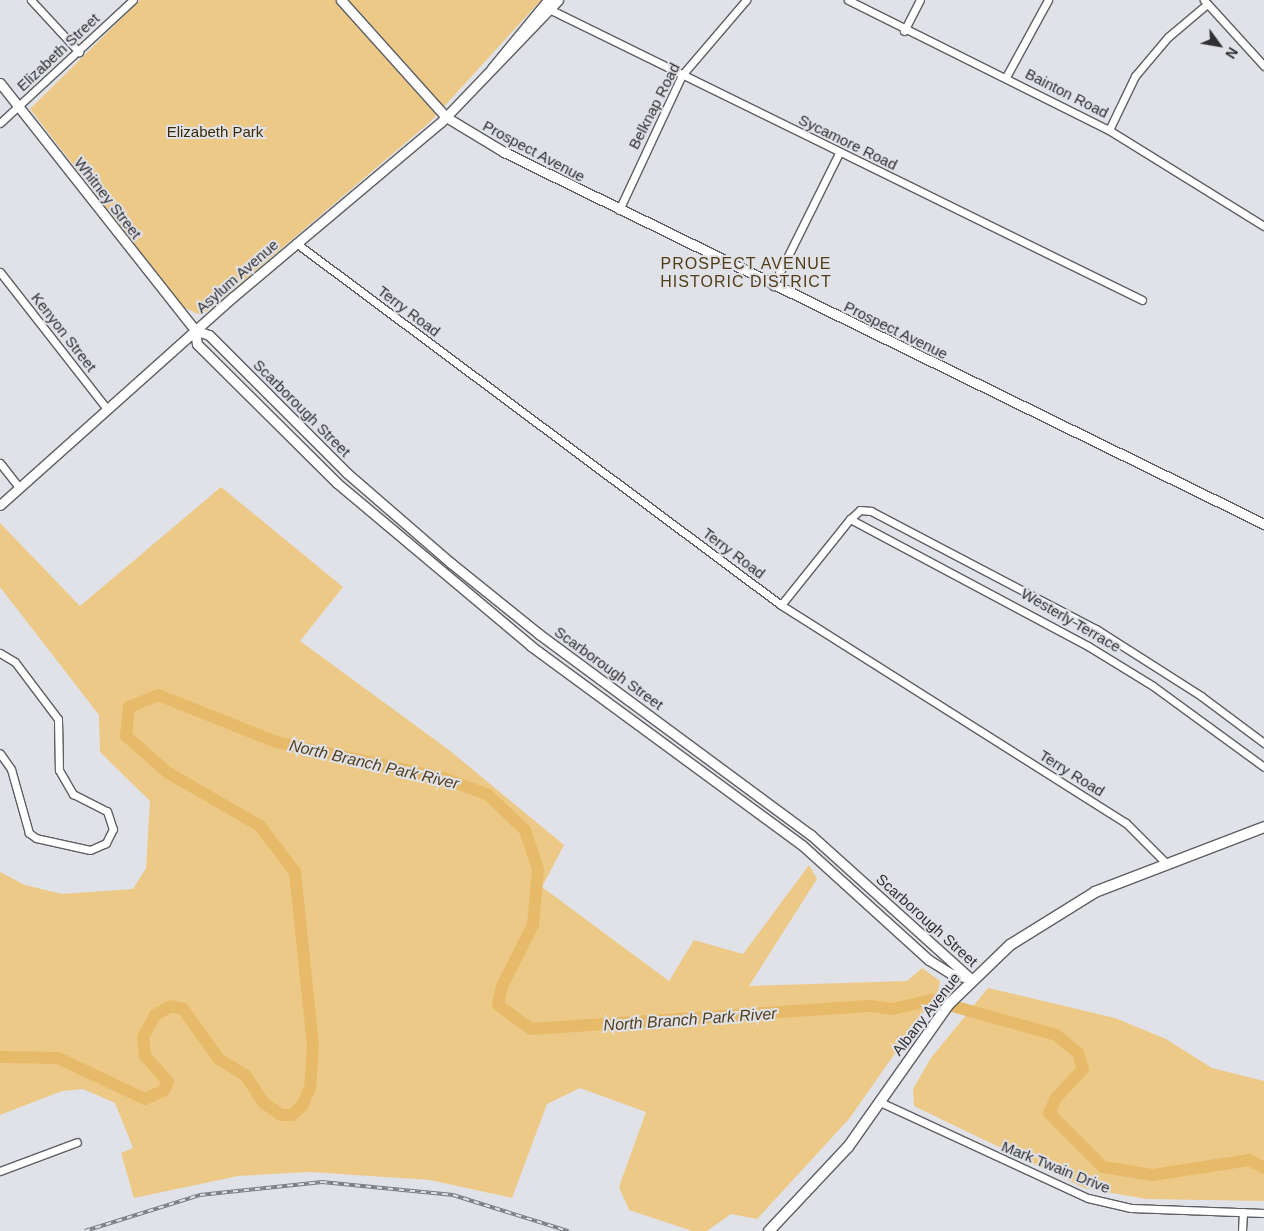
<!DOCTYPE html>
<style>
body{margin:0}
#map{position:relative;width:1264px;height:1231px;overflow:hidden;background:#e0e2e8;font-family:Helvetica,sans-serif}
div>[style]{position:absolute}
.green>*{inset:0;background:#edc988}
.river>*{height:12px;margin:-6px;padding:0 6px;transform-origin:6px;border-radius:6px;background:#e6ba68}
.roads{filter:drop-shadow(1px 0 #5d5f64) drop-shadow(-1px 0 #5d5f64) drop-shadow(0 1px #5d5f64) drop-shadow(0 -1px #5d5f64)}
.minor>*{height:7px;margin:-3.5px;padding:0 3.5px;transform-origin:3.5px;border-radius:3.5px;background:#fff}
.major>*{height:9px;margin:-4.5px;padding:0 4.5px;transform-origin:4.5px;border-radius:4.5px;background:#fff}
.highway>*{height:10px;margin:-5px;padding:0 5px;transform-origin:5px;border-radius:5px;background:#fff}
.rail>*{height:4px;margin-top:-2px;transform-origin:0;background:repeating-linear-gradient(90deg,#e0e2e8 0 5.5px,#7a7b7f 0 11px);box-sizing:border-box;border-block:1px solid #7a7b7f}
span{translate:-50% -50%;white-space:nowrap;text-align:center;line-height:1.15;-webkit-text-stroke:4px #e0e2e8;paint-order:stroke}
.street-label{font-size:15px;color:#303033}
.park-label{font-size:15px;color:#3d2b06}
.neighbourhood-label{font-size:16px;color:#513d18;letter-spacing:1px}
.water-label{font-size:16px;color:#54411e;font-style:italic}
.north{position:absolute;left:1194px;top:20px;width:50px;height:50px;-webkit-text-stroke:4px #e0e2e8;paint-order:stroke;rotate:122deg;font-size:14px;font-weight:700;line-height:20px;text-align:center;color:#303033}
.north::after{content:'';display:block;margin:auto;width:18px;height:22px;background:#303033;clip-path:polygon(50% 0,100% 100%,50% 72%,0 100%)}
</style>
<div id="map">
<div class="green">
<div style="clip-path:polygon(140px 0,541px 0,430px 122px,208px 311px,198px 314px,183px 307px,30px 109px)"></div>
<div style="clip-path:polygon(221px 487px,343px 587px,300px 641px,449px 750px,564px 845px,542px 887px,669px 981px,694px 940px,743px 954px,809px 865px,817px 879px,749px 986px,907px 981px,922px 968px,940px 981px,938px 992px,849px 1119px,757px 1219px,731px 1214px,707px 1231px,692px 1231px,629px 1210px,619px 1187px,646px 1112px,580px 1088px,547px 1104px,512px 1198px,430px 1180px,310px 1172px,238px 1176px,134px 1198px,121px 1153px,133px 1148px,115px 1103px,83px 1089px,62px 1091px,0 1115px,0 872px,25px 885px,62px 894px,133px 889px,146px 868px,150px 801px,100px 752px,99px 715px,0 587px,0 523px,80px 606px)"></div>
<div style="clip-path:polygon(988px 988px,1115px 1018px,1166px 1039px,1212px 1068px,1264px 1081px,1264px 1201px,1146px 1199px,1084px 1188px,914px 1106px,913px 1089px,931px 1058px)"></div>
</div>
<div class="river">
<div style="left:0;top:1057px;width:58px;rotate:1deg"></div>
<div style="left:58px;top:1058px;width:96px;rotate:25.2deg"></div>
<div style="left:145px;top:1099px;width:21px;rotate:-25deg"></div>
<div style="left:164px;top:1090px;width:9px;rotate:-63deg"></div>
<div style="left:168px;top:1082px;width:35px;rotate:-131deg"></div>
<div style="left:145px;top:1056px;width:19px;rotate:-96deg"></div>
<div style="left:143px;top:1037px;width:25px;rotate:-61deg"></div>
<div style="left:155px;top:1015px;width:18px;rotate:-29deg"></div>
<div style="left:171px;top:1006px;width:12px;rotate:14deg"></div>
<div style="left:183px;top:1009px;width:62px;rotate:54.2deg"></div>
<div style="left:219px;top:1059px;width:31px;rotate:32deg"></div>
<div style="left:245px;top:1075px;width:34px;rotate:56deg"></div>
<div style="left:264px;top:1103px;width:21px;rotate:35deg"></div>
<div style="left:281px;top:1115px;width:11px"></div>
<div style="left:292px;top:1115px;width:13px;rotate:-42deg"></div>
<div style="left:302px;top:1106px;width:20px;rotate:-66deg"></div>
<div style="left:310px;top:1088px;width:42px;rotate:-85.9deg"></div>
<div style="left:313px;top:1046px;width:175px;rotate:-95.9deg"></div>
<div style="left:295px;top:872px;width:58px;rotate:-127.3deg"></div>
<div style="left:260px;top:826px;width:108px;rotate:-149.9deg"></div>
<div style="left:167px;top:772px;width:55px;rotate:-138.7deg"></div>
<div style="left:126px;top:736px;width:29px;rotate:-84deg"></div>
<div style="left:129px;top:707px;width:31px;rotate:-22deg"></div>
<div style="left:158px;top:695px;width:127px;rotate:21.7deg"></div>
<div style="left:276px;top:742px;width:172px;rotate:12.1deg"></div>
<div style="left:444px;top:778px;width:47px;rotate:21.1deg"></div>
<div style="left:488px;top:795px;width:51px;rotate:43.4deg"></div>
<div style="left:525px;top:830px;width:41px;rotate:71.6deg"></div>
<div style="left:538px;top:869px;width:56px;rotate:95.1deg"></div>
<div style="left:533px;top:925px;width:68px;rotate:116.9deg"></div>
<div style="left:502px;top:986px;width:19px;rotate:102deg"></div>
<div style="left:498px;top:1005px;width:41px;rotate:36deg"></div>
<div style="left:531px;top:1029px;width:341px;rotate:-3.9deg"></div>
<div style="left:871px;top:1006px;width:21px;rotate:8deg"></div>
<div style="left:892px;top:1009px;width:40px;rotate:-13deg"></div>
<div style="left:931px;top:1000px;width:130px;rotate:15.6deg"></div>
<div style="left:1056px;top:1035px;width:28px;rotate:39deg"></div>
<div style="left:1078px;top:1053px;width:17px;rotate:73deg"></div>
<div style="left:1083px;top:1069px;width:40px;rotate:133deg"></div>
<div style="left:1056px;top:1098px;width:17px;rotate:115deg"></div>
<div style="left:1049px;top:1113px;width:76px;rotate:45deg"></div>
<div style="left:1103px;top:1167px;width:51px;rotate:9.1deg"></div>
<div style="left:1153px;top:1175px;width:97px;rotate:-8.9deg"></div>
<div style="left:1249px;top:1160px;width:17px;rotate:28deg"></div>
</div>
<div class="roads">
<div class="minor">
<div style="left:31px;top:0;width:71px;rotate:47.3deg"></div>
<div style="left:848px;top:0;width:292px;rotate:26.5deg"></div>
<div style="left:1109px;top:130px;width:182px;rotate:31.8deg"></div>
<div style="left:1204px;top:0;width:89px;rotate:47.7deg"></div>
<div style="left:545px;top:7px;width:665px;rotate:26.14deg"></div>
<div style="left:904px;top:31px;width:35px;rotate:-63deg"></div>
<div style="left:1006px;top:77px;width:88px;rotate:-61.4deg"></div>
<div style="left:0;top:123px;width:181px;rotate:-42.8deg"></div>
<div style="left:1109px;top:130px;width:60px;rotate:-64.3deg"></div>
<div style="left:1135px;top:76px;width:51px;rotate:-49.8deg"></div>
<div style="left:1168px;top:37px;width:51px;rotate:-40.2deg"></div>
<div style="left:619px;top:210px;width:149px;rotate:-65deg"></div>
<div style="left:682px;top:75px;width:99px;rotate:-49.5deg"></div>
<div style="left:296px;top:243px;width:605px;rotate:36.74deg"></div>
<div style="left:781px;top:605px;width:408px;rotate:32.3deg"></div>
<div style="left:1126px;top:823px;width:58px;rotate:45deg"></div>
<div style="left:0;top:272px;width:174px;rotate:52deg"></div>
<div style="left:773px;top:286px;width:148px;rotate:-63.6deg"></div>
<div style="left:0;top:463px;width:31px;rotate:52deg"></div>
<div style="left:850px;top:519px;width:270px;rotate:28.1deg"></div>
<div style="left:1088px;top:646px;width:76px;rotate:31.6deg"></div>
<div style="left:1153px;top:686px;width:137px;rotate:36.1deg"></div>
<div style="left:781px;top:605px;width:110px;rotate:-51.3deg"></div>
<div style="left:850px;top:519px;width:13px;rotate:-42deg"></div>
<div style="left:860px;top:510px;width:11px;rotate:5deg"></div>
<div style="left:871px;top:511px;width:254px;rotate:27.7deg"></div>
<div style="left:1096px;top:629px;width:125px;rotate:32.5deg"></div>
<div style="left:1201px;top:696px;width:79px;rotate:36.7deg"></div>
<div style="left:0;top:653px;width:17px;rotate:31deg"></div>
<div style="left:15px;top:662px;width:71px;rotate:53deg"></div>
<div style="left:58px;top:719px;width:51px;rotate:88.9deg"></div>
<div style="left:59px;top:770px;width:28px;rotate:60deg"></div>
<div style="left:73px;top:794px;width:38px;rotate:27deg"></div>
<div style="left:107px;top:811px;width:19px;rotate:72deg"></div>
<div style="left:113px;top:829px;width:16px;rotate:117deg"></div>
<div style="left:106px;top:843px;width:17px;rotate:156deg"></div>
<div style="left:90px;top:850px;width:55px;rotate:-167.5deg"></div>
<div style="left:36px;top:838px;width:9px;rotate:-144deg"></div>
<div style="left:29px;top:833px;width:66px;rotate:-105.7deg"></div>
<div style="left:11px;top:769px;width:19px;rotate:-125deg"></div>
<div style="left:880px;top:1102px;width:229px;rotate:24.8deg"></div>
<div style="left:1088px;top:1198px;width:44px;rotate:13.1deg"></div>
<div style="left:1131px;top:1208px;width:133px;rotate:2.2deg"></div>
<div style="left:0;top:1171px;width:82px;rotate:-20.6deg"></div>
<div style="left:1242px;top:1231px;width:19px;rotate:-87deg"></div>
</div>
<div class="major">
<div style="left:341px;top:0;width:157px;rotate:48.1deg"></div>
<div style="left:446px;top:117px;width:68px;rotate:31.1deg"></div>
<div style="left:504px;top:152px;width:846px;rotate:26.08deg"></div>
<div style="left:492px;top:68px;width:88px;rotate:-50.5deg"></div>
<div style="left:0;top:83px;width:315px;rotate:51.7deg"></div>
<div style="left:195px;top:330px;width:14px;rotate:82deg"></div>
<div style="left:197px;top:344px;width:197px;rotate:44.8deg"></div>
<div style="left:337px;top:483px;width:253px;rotate:40deg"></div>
<div style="left:531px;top:646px;width:336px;rotate:36.3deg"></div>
<div style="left:802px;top:845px;width:171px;rotate:42.2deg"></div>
<div style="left:929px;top:960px;width:26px;rotate:32deg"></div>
<div style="left:951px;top:974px;width:22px;rotate:13deg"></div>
<div style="left:195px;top:330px;width:15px;rotate:20deg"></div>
<div style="left:209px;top:335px;width:195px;rotate:45deg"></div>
<div style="left:347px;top:473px;width:138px;rotate:40.9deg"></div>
<div style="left:451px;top:563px;width:113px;rotate:38.9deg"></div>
<div style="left:539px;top:634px;width:338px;rotate:36.5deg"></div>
<div style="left:811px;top:835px;width:215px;rotate:42deg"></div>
<div style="left:0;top:505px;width:312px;rotate:-41.8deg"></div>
<div style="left:233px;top:297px;width:272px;rotate:-40.1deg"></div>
<div style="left:441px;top:122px;width:169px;rotate:-46.2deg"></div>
</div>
<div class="highway">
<div style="left:769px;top:1231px;width:115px;rotate:-46.8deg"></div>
<div style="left:848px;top:1147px;width:175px;rotate:-54.8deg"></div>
<div style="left:949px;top:1004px;width:85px;rotate:-44deg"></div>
<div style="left:1010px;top:945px;width:100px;rotate:-31.9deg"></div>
<div style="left:1095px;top:892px;width:181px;rotate:-21deg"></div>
</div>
</div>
<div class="rail">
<div style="left:85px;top:1231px;width:121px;rotate:-17.4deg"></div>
<div style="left:200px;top:1195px;width:123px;rotate:-6.1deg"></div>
<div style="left:322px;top:1182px;width:132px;rotate:5.7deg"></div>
<div style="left:453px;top:1195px;width:121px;rotate:17.4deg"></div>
</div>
<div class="street-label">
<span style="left:58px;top:52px;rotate:-43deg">Elizabeth Street</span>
<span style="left:1067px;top:93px;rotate:27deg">Bainton Road</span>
<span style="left:654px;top:106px;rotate:-63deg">Belknap Road</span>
<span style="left:848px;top:142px;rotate:26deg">Sycamore Road</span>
<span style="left:534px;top:151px;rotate:28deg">Prospect Avenue</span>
<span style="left:108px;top:198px;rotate:52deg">Whitney Street</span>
<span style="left:237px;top:276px;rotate:-41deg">Asylum Avenue</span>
<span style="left:409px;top:311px;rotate:37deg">Terry Road</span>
<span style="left:896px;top:330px;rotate:26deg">Prospect Avenue</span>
<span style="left:64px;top:332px;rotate:52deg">Kenyon Street</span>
<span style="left:302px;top:408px;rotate:45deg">Scarborough Street</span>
<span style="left:734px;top:553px;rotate:37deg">Terry Road</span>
<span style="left:1071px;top:620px;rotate:30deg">Westerly Terrace</span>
<span style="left:609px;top:668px;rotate:36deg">Scarborough Street</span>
<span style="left:1072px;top:773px;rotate:32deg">Terry Road</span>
<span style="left:927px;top:920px;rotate:42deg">Scarborough Street</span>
<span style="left:926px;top:1014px;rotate:-52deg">Albany Avenue</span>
<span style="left:1056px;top:1167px;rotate:22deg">Mark Twain Drive</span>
</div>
<div class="park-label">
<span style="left:215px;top:132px">Elizabeth Park</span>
</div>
<div class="neighbourhood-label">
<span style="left:746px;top:273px">PROSPECT AVENUE<br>HISTORIC DISTRICT</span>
</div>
<div class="water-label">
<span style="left:374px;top:765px;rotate:13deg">North Branch Park River</span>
<span style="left:690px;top:1020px;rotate:-4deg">North Branch Park River</span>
</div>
<div class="north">N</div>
</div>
